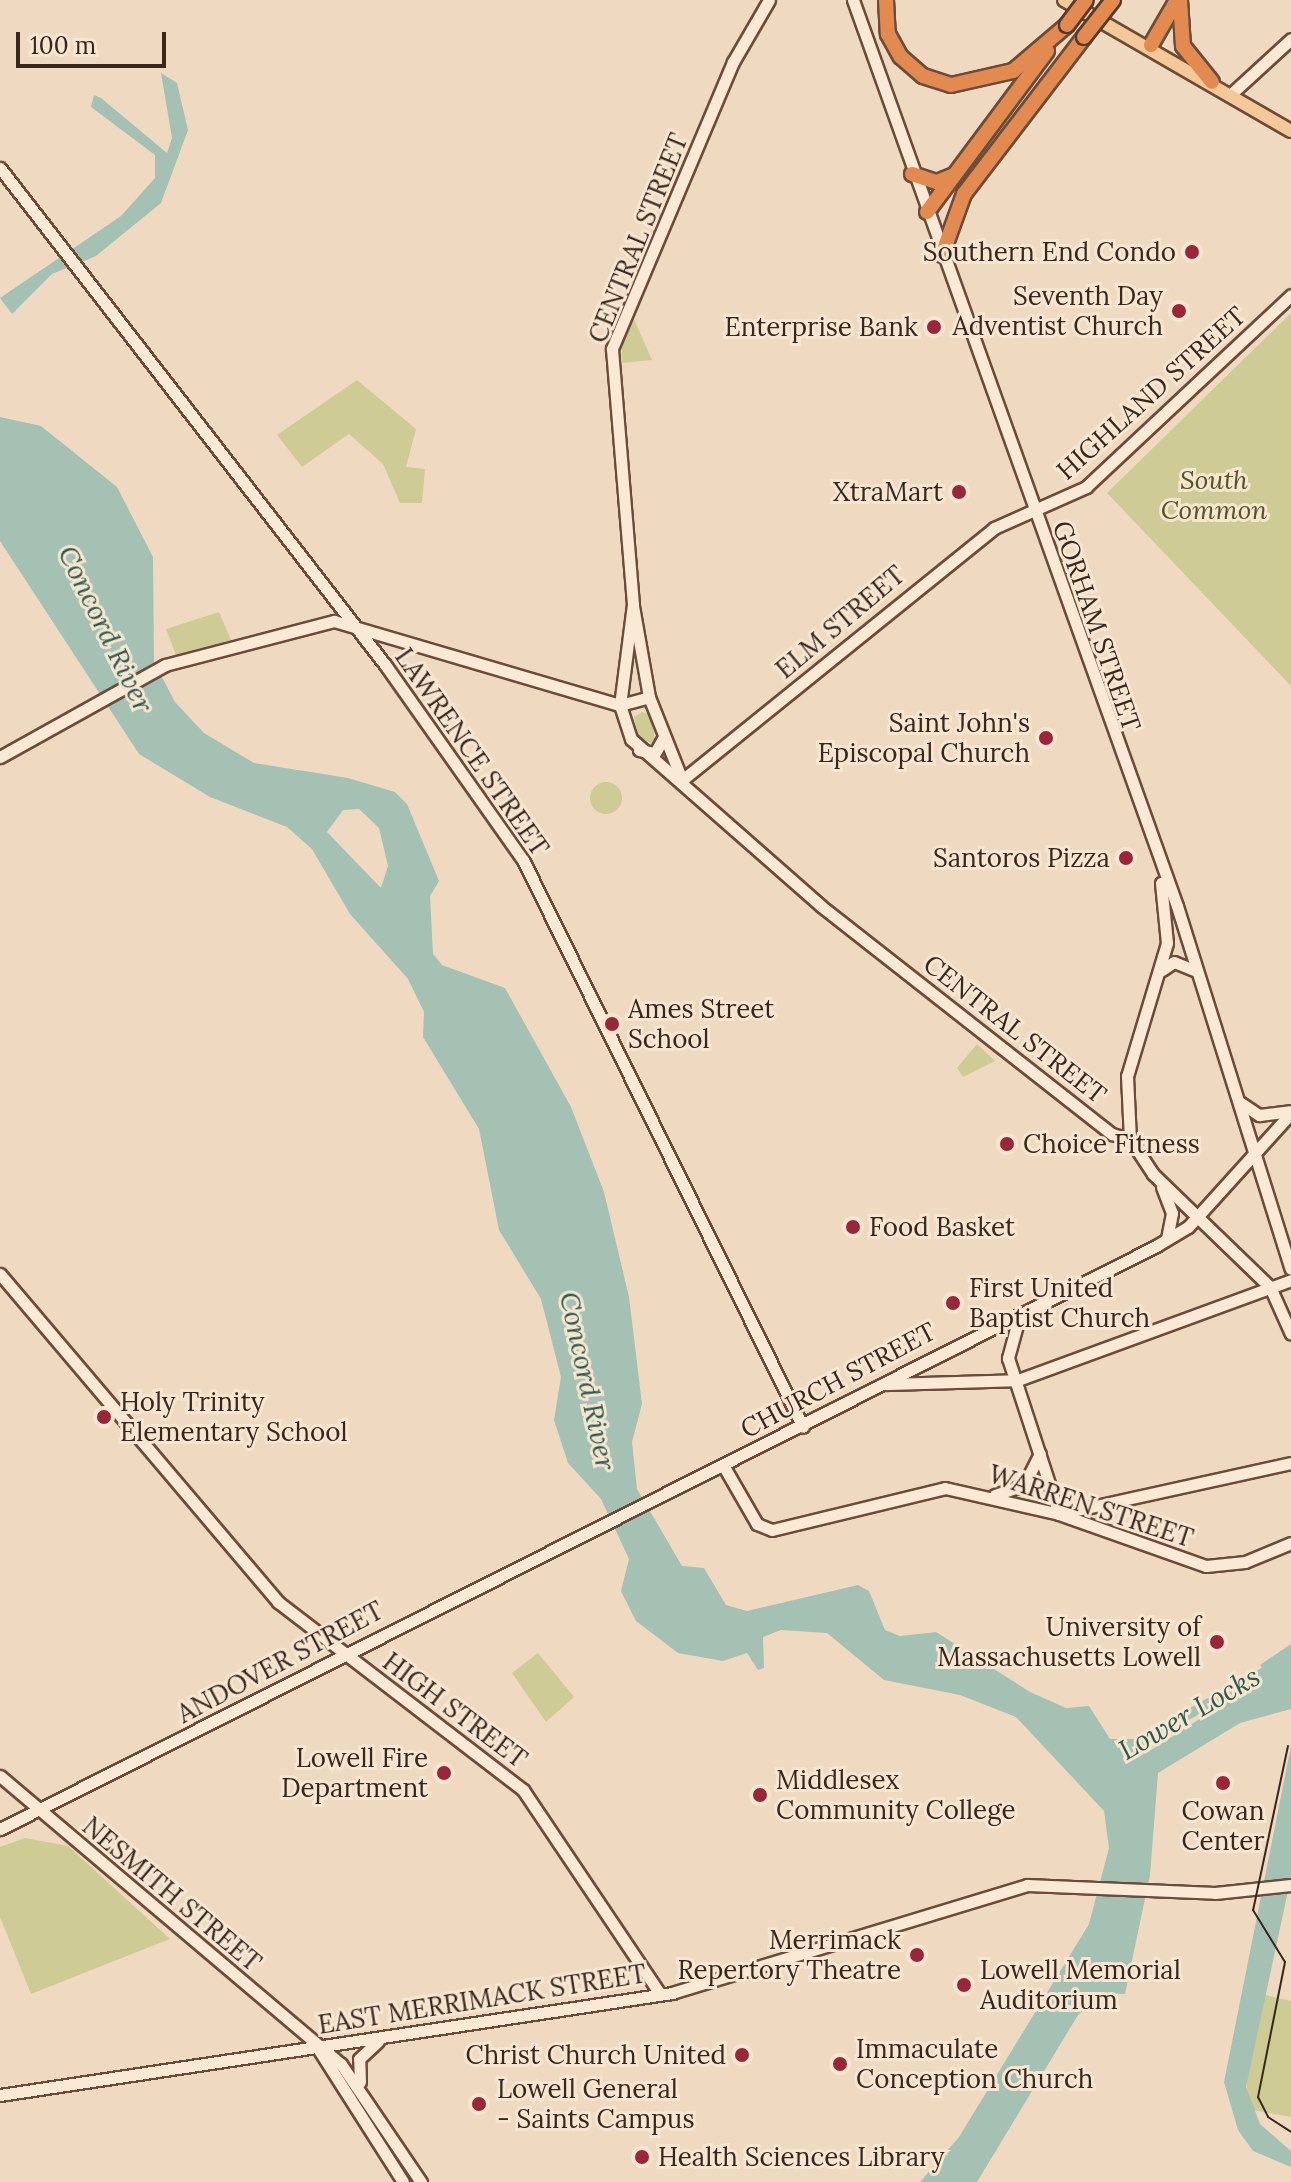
<!DOCTYPE html>
<style>
body{margin:0}
#map{position:relative;width:1291px;height:2182px;overflow:hidden;background:#efdac1;font-family:Lora,serif}
div>[style]{position:absolute}
.green>*{inset:0;background:#cecb95}
.round{border-radius:50%}
.water>*{inset:0;background:#a4c1b4}
.canal>*{height:10px;margin:-5px;padding:0 5px;transform-origin:5px;border-radius:5px;background:#a4c1b4}
.roads{filter:drop-shadow(2px 0 #6b4c3b) drop-shadow(-2px 0 #6b4c3b) drop-shadow(0 2px #6b4c3b) drop-shadow(0 -2px #6b4c3b)}
.secondary>*{height:11px;margin:-5.5px;padding:0 5.5px;transform-origin:5.5px;border-radius:5.5px;background:#fae9d5}
.primary>*{height:12px;margin:-6px;padding:0 6px;transform-origin:6px;border-radius:6px;background:#f4c897}
.highway>*{height:14px;margin:-7px;padding:0 7px;transform-origin:7px;border-radius:7px;background:#e28a4f}
.tram>*{height:2px;margin:-1px;padding:0 1px;transform-origin:1px;border-radius:1px;background:#39261d}
.bridges{filter:drop-shadow(2px 0 #573a2d) drop-shadow(-2px 0 #573a2d) drop-shadow(0 2px #573a2d) drop-shadow(0 -2px #573a2d)}
.highway-bridge>*{height:14px;margin:-7px;padding:0 7px;transform-origin:7px;border-radius:7px;background:#e28a4f}
.dots>*{width:22px;height:22px;translate:-50% -50%;box-sizing:border-box;border:4px solid #f6e6d1;border-radius:50%}
span{translate:-50% -50%;white-space:nowrap;text-align:center;line-height:1.15;-webkit-text-stroke:6px #f6e6d1;paint-order:stroke}
.street-label{font-size:26px;color:#39261d}
.poi-label{font-size:26px;color:#39261d}
.right{translate:-100% -50%;text-align:right}
.left{translate:0 -50%;text-align:left}
.park-label{font-size:26px;color:#515623;font-style:italic}
.water-label{font-size:28px;color:#2c594f;font-style:italic}
.scale{position:absolute;left:16px;top:32px;width:150px;height:36px;box-sizing:border-box;border:4px solid #39261d;border-top:0;padding-left:10px;font-size:24px;line-height:28px;white-space:nowrap;color:#39261d;-webkit-text-stroke:6px #f6e6d1;paint-order:stroke}
</style>
<div id="map">
<div class="green">
<div style="clip-path:polygon(1291px 313px,1291px 686px,1107px 493px)"></div>
<div style="clip-path:polygon(634px 319px,652px 360px,622px 363px,622px 347px)"></div>
<div style="clip-path:polygon(357px 380px,416px 429px,406px 467px,425px 469px,422px 503px,400px 503px,383px 464px,349px 434px,302px 467px,277px 435px)"></div>
<div style="clip-path:polygon(219px 612px,231px 640px,176px 655px,166px 629px)"></div>
<div style="clip-path:polygon(642px 712px,650px 715px,657px 747px,638px 736px,634px 717px)"></div>
<div class="round" style="left:590px;top:782px;width:32px;height:32px"></div>
<div style="clip-path:polygon(977px 1044px,995px 1061px,963px 1077px,957px 1068px)"></div>
<div style="clip-path:polygon(538px 1653px,574px 1697px,546px 1722px,512px 1673px)"></div>
<div style="clip-path:polygon(25px 1838px,68px 1846px,170px 1939px,31px 1994px,0 1917px,0 1847px)"></div>
<div style="clip-path:polygon(1265px 1995px,1291px 2001px,1291px 2117px,1252px 2110px,1248px 2099px,1246px 2074px)"></div>
</div>
<div class="water">
<div style="clip-path:polygon(161px 73px,177px 83px,188px 130px,161px 203px,96px 256px,52px 274px,12px 314px,0 298px,121px 216px,155px 178px,155px 155px,91px 107px,94px 95px,101px 98px,167px 153px,172px 138px)"></div>
<div style="clip-path:polygon(evenodd,0 417px,41px 426px,117px 487px,153px 557px,154px 662px,175px 702px,204px 733px,254px 763px,348px 778px,395px 792px,407px 804px,439px 881px,430px 896px,433px 954px,442px 965px,505px 988px,571px 1107px,604px 1192px,629px 1297px,642px 1404px,632px 1442px,637px 1489px,682px 1566px,704px 1568px,726px 1605px,747px 1611px,858px 1585px,869px 1591px,885px 1630px,900px 1636px,936px 1632px,1030px 1692px,1066px 1708px,1089px 1706px,1110px 1739px,1139px 1739px,1148px 1752px,1267px 1676px,1260px 1665px,1291px 1644px,1291px 1709px,1240px 1723px,1158px 1773px,1150px 1875px,1125px 1994px,1105px 1993px,1078px 2015px,977px 2182px,920px 2182px,959px 2137px,1089px 1924px,1109px 1848px,1104px 1811px,1016px 1717px,960px 1695px,884px 1680px,827px 1633px,781px 1630px,763px 1637px,764px 1668px,758px 1670px,747px 1653px,723px 1661px,678px 1653px,636px 1621px,621px 1591px,629px 1559px,601px 1499px,568px 1463px,554px 1420px,561px 1377px,541px 1299px,499px 1230px,479px 1129px,423px 1037px,424px 1012px,408px 979px,350px 914px,312px 849px,287px 827px,210px 797px,139px 754px,0 541px,0 417px,359px 809px,379px 828px,388px 866px,381px 888px,327px 832px,343px 810px,359px 809px)"></div>
<div style="clip-path:polygon(1291px 1746px,1291px 1877px,1246px 2087px,1260px 2124px,1291px 2151px,1291px 2167px,1253px 2151px,1238px 2130px,1224px 2082px)"></div>
</div>
<div class="canal">
<div style="left:1132px;top:1746px;width:162px;rotate:-29.1deg"></div>
</div>
<div class="roads">
<div class="secondary">
<div style="left:769px;top:0;width:72px;rotate:120.1deg"></div>
<div style="left:733px;top:62px;width:311px;rotate:112.9deg"></div>
<div style="left:612px;top:349px;width:256px;rotate:85.3deg"></div>
<div style="left:633px;top:604px;width:102px;rotate:97.3deg"></div>
<div style="left:620px;top:705px;width:36px;rotate:72deg"></div>
<div style="left:631px;top:739px;width:253px;rotate:41.3deg"></div>
<div style="left:821px;top:906px;width:370px;rotate:38.1deg"></div>
<div style="left:1112px;top:1134px;width:19px;rotate:16deg"></div>
<div style="left:853px;top:0;width:962px;rotate:70.32deg"></div>
<div style="left:1177px;top:906px;width:380px;rotate:72.6deg"></div>
<div style="left:1231px;top:94px;width:81px;rotate:-42.5deg"></div>
<div style="left:0;top:168px;width:630px;rotate:52.22deg"></div>
<div style="left:386px;top:666px;width:237px;rotate:54.8deg"></div>
<div style="left:523px;top:860px;width:632px;rotate:63.72deg"></div>
<div style="left:633px;top:606px;width:92px;rotate:80deg"></div>
<div style="left:649px;top:697px;width:89px;rotate:68.3deg"></div>
<div style="left:639px;top:750px;width:16px;rotate:11deg"></div>
<div style="left:655px;top:753px;width:18px;rotate:-61deg"></div>
<div style="left:0;top:757px;width:189px;rotate:-29.1deg"></div>
<div style="left:165px;top:665px;width:175px;rotate:-14.6deg"></div>
<div style="left:334px;top:621px;width:298px;rotate:16.4deg"></div>
<div style="left:620px;top:705px;width:30px;rotate:-15deg"></div>
<div style="left:682px;top:780px;width:401px;rotate:-38.9deg"></div>
<div style="left:994px;top:528px;width:101px;rotate:-24deg"></div>
<div style="left:1086px;top:487px;width:281px;rotate:-43.1deg"></div>
<div style="left:1161px;top:883px;width:60px;rotate:84.3deg"></div>
<div style="left:1167px;top:943px;width:139px;rotate:106.7deg"></div>
<div style="left:1127px;top:1076px;width:63px;rotate:87.3deg"></div>
<div style="left:1130px;top:1139px;width:42px;rotate:56.7deg"></div>
<div style="left:1153px;top:1174px;width:163px;rotate:44deg"></div>
<div style="left:1270px;top:1287px;width:51px;rotate:65.9deg"></div>
<div style="left:1162px;top:970px;width:14px;rotate:-34deg"></div>
<div style="left:1174px;top:962px;width:22px;rotate:22deg"></div>
<div style="left:1241px;top:1103px;width:22px;rotate:34deg"></div>
<div style="left:1259px;top:1115px;width:31px;rotate:-7deg"></div>
<div style="left:1162px;top:1187px;width:28px;rotate:69deg"></div>
<div style="left:1172px;top:1213px;width:26px;rotate:101deg"></div>
<div style="left:0;top:1274px;width:430px;rotate:49.7deg"></div>
<div style="left:278px;top:1602px;width:309px;rotate:37.5deg"></div>
<div style="left:523px;top:1790px;width:246px;rotate:56.1deg"></div>
<div style="left:1020px;top:1314px;width:46px;rotate:105.3deg"></div>
<div style="left:1008px;top:1358px;width:164px;rotate:71.9deg"></div>
<div style="left:886px;top:1384px;width:132px;rotate:-1.7deg"></div>
<div style="left:1018px;top:1380px;width:291px;rotate:-20.1deg"></div>
<div style="left:723px;top:1465px;width:68px;rotate:60deg"></div>
<div style="left:757px;top:1524px;width:16px;rotate:22deg"></div>
<div style="left:772px;top:1530px;width:178px;rotate:-13.6deg"></div>
<div style="left:945px;top:1488px;width:117px;rotate:12.8deg"></div>
<div style="left:1059px;top:1514px;width:156px;rotate:19.5deg"></div>
<div style="left:1206px;top:1566px;width:39px;rotate:-6deg"></div>
<div style="left:1245px;top:1562px;width:50px;rotate:-22.4deg"></div>
<div style="left:995px;top:1495px;width:31px;rotate:-19deg"></div>
<div style="left:1024px;top:1485px;width:35px;rotate:-63deg"></div>
<div style="left:1059px;top:1514px;width:238px;rotate:-12.4deg"></div>
<div style="left:0;top:1776px;width:446px;rotate:40.2deg"></div>
<div style="left:341px;top:2064px;width:143px;rotate:55.9deg"></div>
<div style="left:0;top:1829px;width:1295px;rotate:-26.76deg"></div>
<div style="left:1156px;top:1246px;width:37px;rotate:-31deg"></div>
<div style="left:1188px;top:1227px;width:154px;rotate:-47.9deg"></div>
<div style="left:319px;top:2050px;width:156px;rotate:57.5deg"></div>
<div style="left:360px;top:2082px;width:23px;rotate:-92deg"></div>
<div style="left:359px;top:2059px;width:26px;rotate:-43deg"></div>
<div style="left:0;top:2095px;width:680px;rotate:-8.63deg"></div>
<div style="left:672px;top:1993px;width:371px;rotate:-16.9deg"></div>
<div style="left:1027px;top:1885px;width:188px;rotate:2.4deg"></div>
<div style="left:1215px;top:1893px;width:76px;rotate:-6deg"></div>
</div>
<div class="primary">
<div style="left:1064px;top:0;width:262px;rotate:30deg"></div>
</div>
<div class="highway">
<div style="left:886px;top:0;width:34px;rotate:87deg"></div>
<div style="left:888px;top:34px;width:26px;rotate:61deg"></div>
<div style="left:901px;top:57px;width:29px;rotate:41deg"></div>
<div style="left:923px;top:76px;width:29px;rotate:18deg"></div>
<div style="left:951px;top:85px;width:64px;rotate:-12.7deg"></div>
<div style="left:1013px;top:71px;width:71px;rotate:-40.4deg"></div>
<div style="left:1180px;top:0;width:46px;rotate:86.3deg"></div>
<div style="left:1183px;top:46px;width:46px;rotate:51.1deg"></div>
<div style="left:1151px;top:45px;width:52px;rotate:-60deg"></div>
<div style="left:912px;top:174px;width:26px;rotate:18deg"></div>
<div style="left:937px;top:182px;width:18px;rotate:-22deg"></div>
<div style="left:927px;top:212px;width:201px;rotate:-53.3deg"></div>
<div style="left:942px;top:255px;width:65px;rotate:-70.2deg"></div>
<div style="left:964px;top:194px;width:198px;rotate:-52.6deg"></div>
</div>
</div>
<div class="tram">
<div style="left:1288px;top:1746px;width:168px;rotate:102deg"></div>
<div style="left:1253px;top:1910px;width:61px;rotate:58.4deg"></div>
<div style="left:1285px;top:1962px;width:138px;rotate:101.3deg"></div>
<div style="left:1258px;top:2097px;width:22px;rotate:63deg"></div>
<div style="left:1268px;top:2117px;width:27px;rotate:33deg"></div>
</div>
<div class="bridges">
<div class="highway-bridge">
<div style="left:1067px;top:25px;width:31px;rotate:-53deg"></div>
<div style="left:1084px;top:37px;width:47px;rotate:-51.9deg"></div>
</div>
</div>
<div class="dots">
<div style="left:1192px;top:252px;background:#9a2639"></div>
<div style="left:1179px;top:311px;background:#9a2639"></div>
<div style="left:934px;top:327px;background:#9a2639"></div>
<div style="left:959px;top:492px;background:#9a2639"></div>
<div style="left:1046px;top:738px;background:#9a2639"></div>
<div style="left:1126px;top:858px;background:#9a2639"></div>
<div style="left:612px;top:1024px;background:#9a2639"></div>
<div style="left:1007px;top:1144px;background:#9a2639"></div>
<div style="left:853px;top:1227px;background:#9a2639"></div>
<div style="left:953px;top:1303px;background:#9a2639"></div>
<div style="left:104px;top:1417px;background:#9a2639"></div>
<div style="left:1217px;top:1642px;background:#9a2639"></div>
<div style="left:444px;top:1773px;background:#9a2639"></div>
<div style="left:1223px;top:1783px;background:#9a2639"></div>
<div style="left:760px;top:1795px;background:#9a2639"></div>
<div style="left:917px;top:1955px;background:#9a2639"></div>
<div style="left:964px;top:1985px;background:#9a2639"></div>
<div style="left:742px;top:2055px;background:#9a2639"></div>
<div style="left:840px;top:2064px;background:#9a2639"></div>
<div style="left:479px;top:2104px;background:#9a2639"></div>
<div style="left:642px;top:2157px;background:#9a2639"></div>
</div>
<div class="street-label">
<span style="left:638px;top:238px;rotate:-68deg">CENTRAL STREET</span>
<span style="left:1151px;top:393px;rotate:-42deg">HIGHLAND STREET</span>
<span style="left:840px;top:622px;rotate:-40deg">ELM STREET</span>
<span style="left:1097px;top:626px;rotate:71deg">GORHAM STREET</span>
<span style="left:472px;top:752px;rotate:55deg">LAWRENCE STREET</span>
<span style="left:1015px;top:1029px;rotate:38deg">CENTRAL STREET</span>
<span style="left:838px;top:1380px;rotate:-28deg">CHURCH STREET</span>
<span style="left:1091px;top:1506px;rotate:18deg">WARREN STREET</span>
<span style="left:280px;top:1662px;rotate:-28deg">ANDOVER STREET</span>
<span style="left:455px;top:1710px;rotate:37deg">HIGH STREET</span>
<span style="left:172px;top:1894px;rotate:40deg">NESMITH STREET</span>
<span style="left:482px;top:1999px;rotate:-9deg">EAST MERRIMACK STREET</span>
</div>
<div class="poi-label">
<span class="right" style="left:1176px;top:252px">Southern End Condo</span>
<span class="right" style="left:1163px;top:311px">Seventh Day<br>Adventist Church</span>
<span class="right" style="left:918px;top:327px">Enterprise Bank</span>
<span class="right" style="left:943px;top:492px">XtraMart</span>
<span class="right" style="left:1030px;top:738px">Saint John's<br>Episcopal Church</span>
<span class="right" style="left:1110px;top:858px">Santoros Pizza</span>
<span class="left" style="left:628px;top:1024px">Ames Street<br>School</span>
<span class="left" style="left:1023px;top:1144px">Choice Fitness</span>
<span class="left" style="left:869px;top:1227px">Food Basket</span>
<span class="left" style="left:969px;top:1303px">First United<br>Baptist Church</span>
<span class="left" style="left:120px;top:1417px">Holy Trinity<br>Elementary School</span>
<span class="right" style="left:1201px;top:1642px">University of<br>Massachusetts Lowell</span>
<span class="right" style="left:428px;top:1773px">Lowell Fire<br>Department</span>
<span class="left" style="left:776px;top:1795px">Middlesex<br>Community College</span>
<span style="left:1223px;top:1826px">Cowan<br>Center</span>
<span class="right" style="left:901px;top:1955px">Merrimack<br>Repertory Theatre</span>
<span class="left" style="left:980px;top:1985px">Lowell Memorial<br>Auditorium</span>
<span class="left" style="left:856px;top:2064px">Immaculate<br>Conception Church</span>
<span class="right" style="left:726px;top:2055px">Christ Church United</span>
<span class="left" style="left:497px;top:2104px">Lowell General<br>- Saints Campus</span>
<span class="left" style="left:658px;top:2157px">Health Sciences Library</span>
</div>
<div class="park-label">
<span style="left:1214px;top:495px">South<br>Common</span>
</div>
<div class="water-label">
<span style="left:106px;top:629px;rotate:64deg">Concord River</span>
<span style="left:588px;top:1381px;rotate:78deg">Concord River</span>
<span style="left:1189px;top:1713px;rotate:-30deg">Lower Locks</span>
</div>
<div class="scale">100 m</div>
</div>
